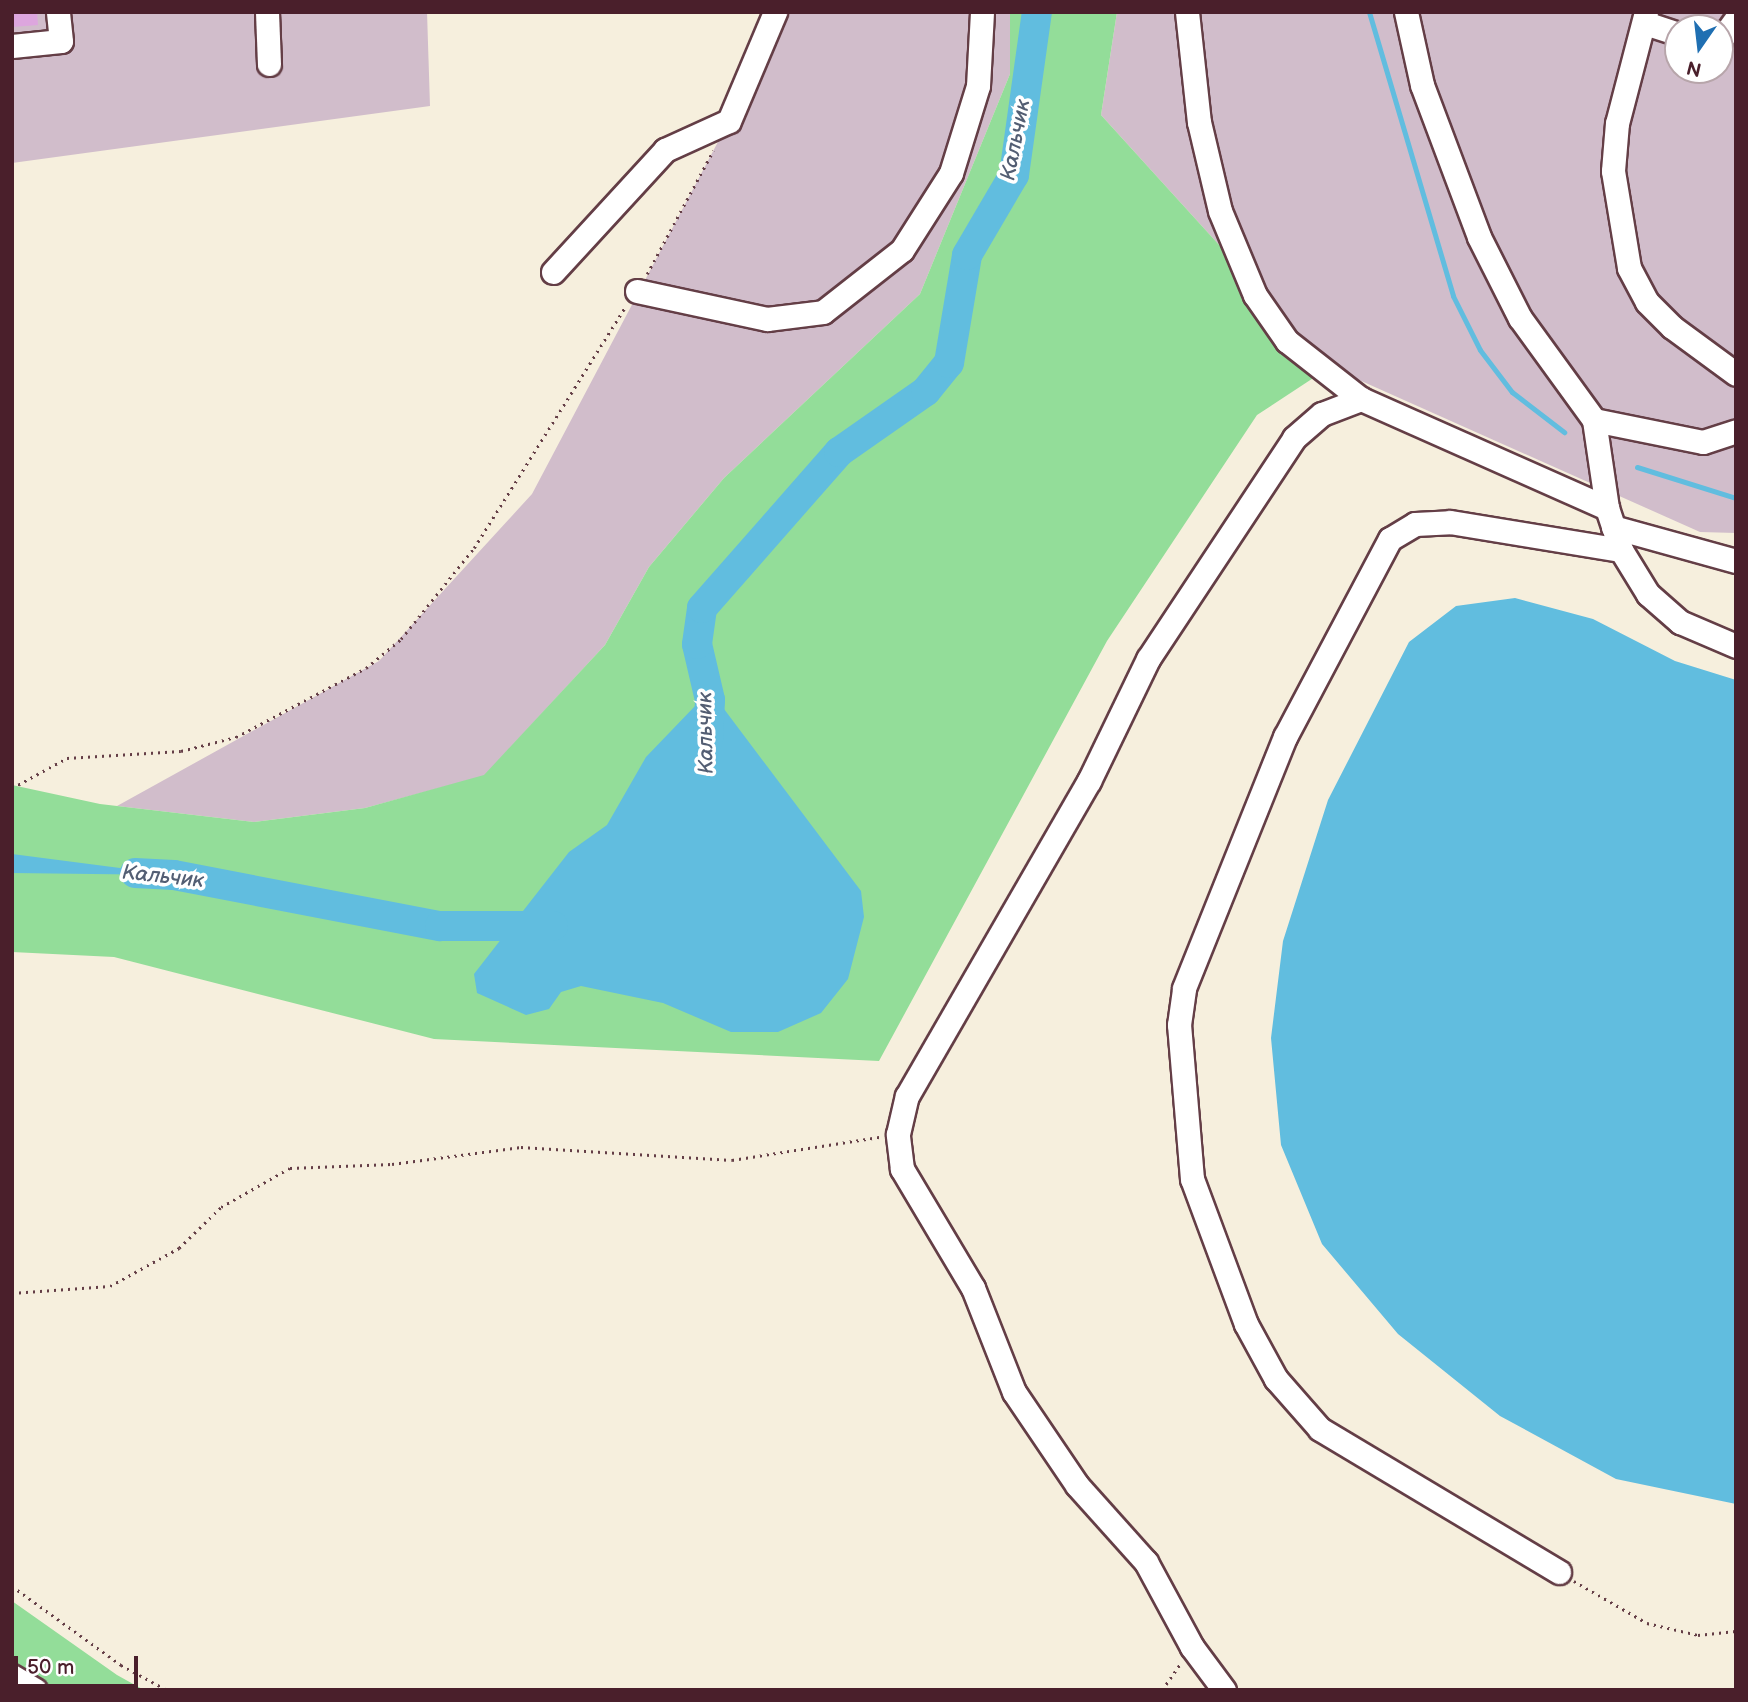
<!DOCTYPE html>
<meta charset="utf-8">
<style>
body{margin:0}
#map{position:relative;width:1748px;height:1702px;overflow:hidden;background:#f6efdd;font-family:"Balsamiq Sans",sans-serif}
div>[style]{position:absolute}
.industrial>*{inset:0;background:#d1bdcb}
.green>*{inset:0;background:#93dd99}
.water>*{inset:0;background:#61bddf}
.stream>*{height:5px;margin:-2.5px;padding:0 2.5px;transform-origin:2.5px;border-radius:2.5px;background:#61bddf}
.river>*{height:30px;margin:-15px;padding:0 15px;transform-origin:15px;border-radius:15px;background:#61bddf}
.building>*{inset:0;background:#dda6de}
.path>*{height:2.5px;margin-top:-1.25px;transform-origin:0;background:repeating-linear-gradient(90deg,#643e46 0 2px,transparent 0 7px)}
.roads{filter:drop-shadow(2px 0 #643e46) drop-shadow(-2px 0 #643e46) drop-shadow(0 2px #643e46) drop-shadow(0 -2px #643e46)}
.minor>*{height:23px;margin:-11.5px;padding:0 11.5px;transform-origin:11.5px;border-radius:11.5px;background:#fff}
span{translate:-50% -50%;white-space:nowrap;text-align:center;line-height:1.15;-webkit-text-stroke:7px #fff;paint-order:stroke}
.water-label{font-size:21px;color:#535e73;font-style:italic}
.frame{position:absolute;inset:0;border:14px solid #4a1f2b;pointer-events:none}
.north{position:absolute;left:1664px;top:14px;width:70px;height:70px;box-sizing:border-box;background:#fff;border:2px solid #b7a5aa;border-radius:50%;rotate:194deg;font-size:19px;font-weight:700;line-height:28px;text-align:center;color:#4a1f2b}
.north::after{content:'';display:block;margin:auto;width:24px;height:32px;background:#1f6fb2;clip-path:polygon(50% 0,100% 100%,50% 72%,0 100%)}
.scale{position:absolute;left:14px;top:1656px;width:124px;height:32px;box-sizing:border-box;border:4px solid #4a1f2b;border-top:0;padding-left:9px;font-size:21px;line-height:24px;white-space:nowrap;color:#4a1f2b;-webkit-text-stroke:5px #fff;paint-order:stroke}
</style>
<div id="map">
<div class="industrial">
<div style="clip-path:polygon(12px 12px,427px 12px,430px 106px,12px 163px)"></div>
<div style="clip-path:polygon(775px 12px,1010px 12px,1010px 74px,920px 294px,724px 478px,649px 567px,605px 645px,484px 776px,365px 808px,254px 822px,117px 806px,379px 661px,532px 494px,729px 121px)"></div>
<div style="clip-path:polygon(evenodd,1117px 12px,1736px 12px,1736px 533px,1700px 532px,1330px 367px,1101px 115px,1117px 12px,1678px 28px,1720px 28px,1720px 70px,1678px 70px,1678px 28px)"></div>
</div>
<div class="green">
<div style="clip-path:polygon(1010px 12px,1117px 12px,1101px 115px,1330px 367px,1257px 415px,1107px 641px,879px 1061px,434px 1039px,114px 957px,12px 952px,12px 785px,100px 804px,254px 822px,365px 808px,484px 775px,605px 645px,649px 567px,724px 478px,920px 294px,1010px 74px)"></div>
<div style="clip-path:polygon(12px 1601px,117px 1675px,144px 1690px,12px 1690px)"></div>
</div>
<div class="water">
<div style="clip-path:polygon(1515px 598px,1593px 619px,1675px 661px,1736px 680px,1736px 1504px,1616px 1479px,1500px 1416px,1398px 1334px,1322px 1244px,1281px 1145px,1271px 1038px,1283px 941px,1328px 800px,1409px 642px,1456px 606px)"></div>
<div style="clip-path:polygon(710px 700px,724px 709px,861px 891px,864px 917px,848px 979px,821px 1013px,778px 1032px,731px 1032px,663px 1003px,581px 986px,561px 992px,549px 1009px,526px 1015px,477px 993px,474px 974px,569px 852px,607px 825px,646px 757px,696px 705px)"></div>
<div style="clip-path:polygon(12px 854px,174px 875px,12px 873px)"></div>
</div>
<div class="stream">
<div style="left:1369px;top:12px;width:296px;rotate:73.5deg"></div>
<div style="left:1453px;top:296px;width:60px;rotate:63.4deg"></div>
<div style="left:1480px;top:350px;width:53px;rotate:52.7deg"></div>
<div style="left:1512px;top:392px;width:66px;rotate:37.6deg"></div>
<div style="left:1637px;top:467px;width:104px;rotate:17.4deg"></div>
</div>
<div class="river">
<div style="left:708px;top:740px;width:40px;rotate:-87.1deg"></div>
<div style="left:710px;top:700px;width:57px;rotate:-103.1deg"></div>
<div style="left:697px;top:644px;width:36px;rotate:-82deg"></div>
<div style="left:702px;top:608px;width:208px;rotate:-48.7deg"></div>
<div style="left:839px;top:452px;width:106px;rotate:-35deg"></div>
<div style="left:926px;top:391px;width:36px;rotate:-51deg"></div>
<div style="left:949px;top:363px;width:109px;rotate:-80.5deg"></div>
<div style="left:967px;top:255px;width:93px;rotate:-59.6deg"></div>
<div style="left:1014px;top:175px;width:165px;rotate:-82deg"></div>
<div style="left:135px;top:873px;width:39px;rotate:3deg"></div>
<div style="left:174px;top:875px;width:271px;rotate:10.9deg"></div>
<div style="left:440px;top:926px;width:113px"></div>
</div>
<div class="building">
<div style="clip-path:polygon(12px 12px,37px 12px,38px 25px,12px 27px)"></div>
</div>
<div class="path">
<div style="left:647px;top:274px;width:140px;rotate:-61.8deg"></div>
<div style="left:12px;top:788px;width:63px;rotate:-28.6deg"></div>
<div style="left:67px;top:758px;width:114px;rotate:-3.5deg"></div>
<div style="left:181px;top:751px;width:57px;rotate:-14.3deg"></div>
<div style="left:236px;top:737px;width:147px;rotate:-28deg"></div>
<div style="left:366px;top:668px;width:45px;rotate:-39.6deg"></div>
<div style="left:401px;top:639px;width:117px;rotate:-51.3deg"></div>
<div style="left:474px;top:548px;width:286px;rotate:-57.9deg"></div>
<div style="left:12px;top:1293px;width:98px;rotate:-4.1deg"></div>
<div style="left:110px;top:1286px;width:79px;rotate:-28.8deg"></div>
<div style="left:179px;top:1248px;width:59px;rotate:-44.3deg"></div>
<div style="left:221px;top:1207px;width:79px;rotate:-29.5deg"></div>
<div style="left:290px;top:1168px;width:102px;rotate:-2.2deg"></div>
<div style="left:392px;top:1164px;width:130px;rotate:-7.5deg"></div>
<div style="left:521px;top:1147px;width:211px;rotate:3.5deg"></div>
<div style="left:732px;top:1160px;width:149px;rotate:-8.9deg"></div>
<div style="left:1574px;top:1581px;width:84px;rotate:29.9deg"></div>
<div style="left:1647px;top:1623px;width:52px;rotate:13.2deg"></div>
<div style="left:1698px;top:1635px;width:38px;rotate:-6deg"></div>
<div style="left:12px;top:1586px;width:135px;rotate:35.9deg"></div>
<div style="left:121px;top:1665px;width:52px;rotate:28.5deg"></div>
<div style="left:1162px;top:1690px;width:32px;rotate:-55deg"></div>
</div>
<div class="roads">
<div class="minor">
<div style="left:267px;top:12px;width:52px;rotate:87.8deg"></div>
<div style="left:1187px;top:12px;width:111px;rotate:83.8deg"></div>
<div style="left:1199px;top:122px;width:91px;rotate:76.7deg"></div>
<div style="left:1220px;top:211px;width:91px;rotate:67.4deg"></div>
<div style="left:1255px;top:295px;width:56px;rotate:55.2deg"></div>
<div style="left:1287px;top:341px;width:94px;rotate:38.1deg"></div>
<div style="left:1361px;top:399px;width:269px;rotate:23.9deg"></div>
<div style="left:1406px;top:12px;width:75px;rotate:77.6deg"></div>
<div style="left:1422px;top:85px;width:162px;rotate:69.4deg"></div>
<div style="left:1479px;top:237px;width:91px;rotate:63.2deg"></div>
<div style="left:1520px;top:318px;width:126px;rotate:54deg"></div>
<div style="left:1594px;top:420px;width:89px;rotate:81.6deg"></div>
<div style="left:1607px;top:508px;width:44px;rotate:71.6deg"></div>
<div style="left:1621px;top:550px;width:52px;rotate:58.5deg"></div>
<div style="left:1648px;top:594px;width:43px;rotate:41.2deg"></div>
<div style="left:1680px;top:622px;width:61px;rotate:23.2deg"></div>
<div style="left:1646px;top:12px;width:115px;rotate:104.6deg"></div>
<div style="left:1617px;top:123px;width:48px;rotate:94.8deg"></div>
<div style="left:1613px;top:171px;width:98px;rotate:80.6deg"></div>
<div style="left:1629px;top:268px;width:38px;rotate:62deg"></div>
<div style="left:1647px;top:302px;width:35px;rotate:45deg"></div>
<div style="left:1672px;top:327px;width:79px;rotate:36.3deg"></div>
<div style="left:1645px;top:23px;width:35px;rotate:18deg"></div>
<div style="left:1720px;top:41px;width:27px;rotate:-54deg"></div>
<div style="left:12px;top:46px;width:49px;rotate:-5.8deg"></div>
<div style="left:61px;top:41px;width:29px;rotate:-96deg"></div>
<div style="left:553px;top:272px;width:166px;rotate:-47.4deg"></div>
<div style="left:665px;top:150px;width:70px;rotate:-24.4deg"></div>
<div style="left:729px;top:121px;width:118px;rotate:-67.1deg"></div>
<div style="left:637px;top:291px;width:133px;rotate:12.2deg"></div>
<div style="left:767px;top:319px;width:56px;rotate:-7.1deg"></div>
<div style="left:823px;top:312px;width:100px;rotate:-38.1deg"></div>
<div style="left:902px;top:250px;width:91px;rotate:-57.5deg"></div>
<div style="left:951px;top:173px;width:91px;rotate:-72.8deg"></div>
<div style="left:978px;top:86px;width:74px;rotate:-86.9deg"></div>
<div style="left:1594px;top:420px;width:111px;rotate:11.4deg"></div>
<div style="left:1703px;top:442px;width:35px;rotate:-18deg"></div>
<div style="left:1613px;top:527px;width:128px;rotate:15.5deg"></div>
<div style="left:1559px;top:1572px;width:279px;rotate:-149.1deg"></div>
<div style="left:1320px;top:1429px;width:67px;rotate:-131.3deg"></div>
<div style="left:1276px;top:1379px;width:63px;rotate:-118.6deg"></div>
<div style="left:1246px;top:1324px;width:155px;rotate:-110.4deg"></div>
<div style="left:1192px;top:1179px;width:155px;rotate:-94.8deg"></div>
<div style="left:1179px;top:1025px;width:37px;rotate:-82deg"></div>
<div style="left:1184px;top:988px;width:271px;rotate:-68.1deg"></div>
<div style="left:1285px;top:737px;width:224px;rotate:-62.1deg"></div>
<div style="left:1390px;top:539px;width:29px;rotate:-31deg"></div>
<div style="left:1415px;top:524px;width:35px;rotate:-3deg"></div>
<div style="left:1450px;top:522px;width:173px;rotate:9.3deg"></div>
<div style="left:12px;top:1676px;width:27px;rotate:31deg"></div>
<div style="left:1224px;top:1690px;width:54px;rotate:-126.7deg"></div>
<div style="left:1192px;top:1647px;width:97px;rotate:-118.4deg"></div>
<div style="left:1146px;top:1562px;width:103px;rotate:-131.9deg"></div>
<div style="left:1077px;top:1485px;width:112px;rotate:-124.1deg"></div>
<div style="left:1014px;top:1392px;width:112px;rotate:-111.5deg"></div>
<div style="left:973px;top:1288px;width:139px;rotate:-120.8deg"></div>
<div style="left:902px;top:1169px;width:35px;rotate:-97deg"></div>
<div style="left:898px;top:1134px;width:39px;rotate:-77deg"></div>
<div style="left:907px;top:1096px;width:364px;rotate:-60deg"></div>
<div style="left:1089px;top:781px;width:136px;rotate:-64.2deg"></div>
<div style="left:1148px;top:659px;width:265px;rotate:-56.5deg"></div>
<div style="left:1294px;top:438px;width:37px;rotate:-41deg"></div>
<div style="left:1322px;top:414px;width:42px;rotate:-21deg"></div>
</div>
</div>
<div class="water-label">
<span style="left:1016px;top:140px;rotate:-79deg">Кальчик</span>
<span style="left:706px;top:733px;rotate:-91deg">Кальчик</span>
<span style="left:163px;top:877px;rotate:6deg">Кальчик</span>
</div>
<div class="frame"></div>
<div class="north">N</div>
<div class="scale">50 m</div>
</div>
